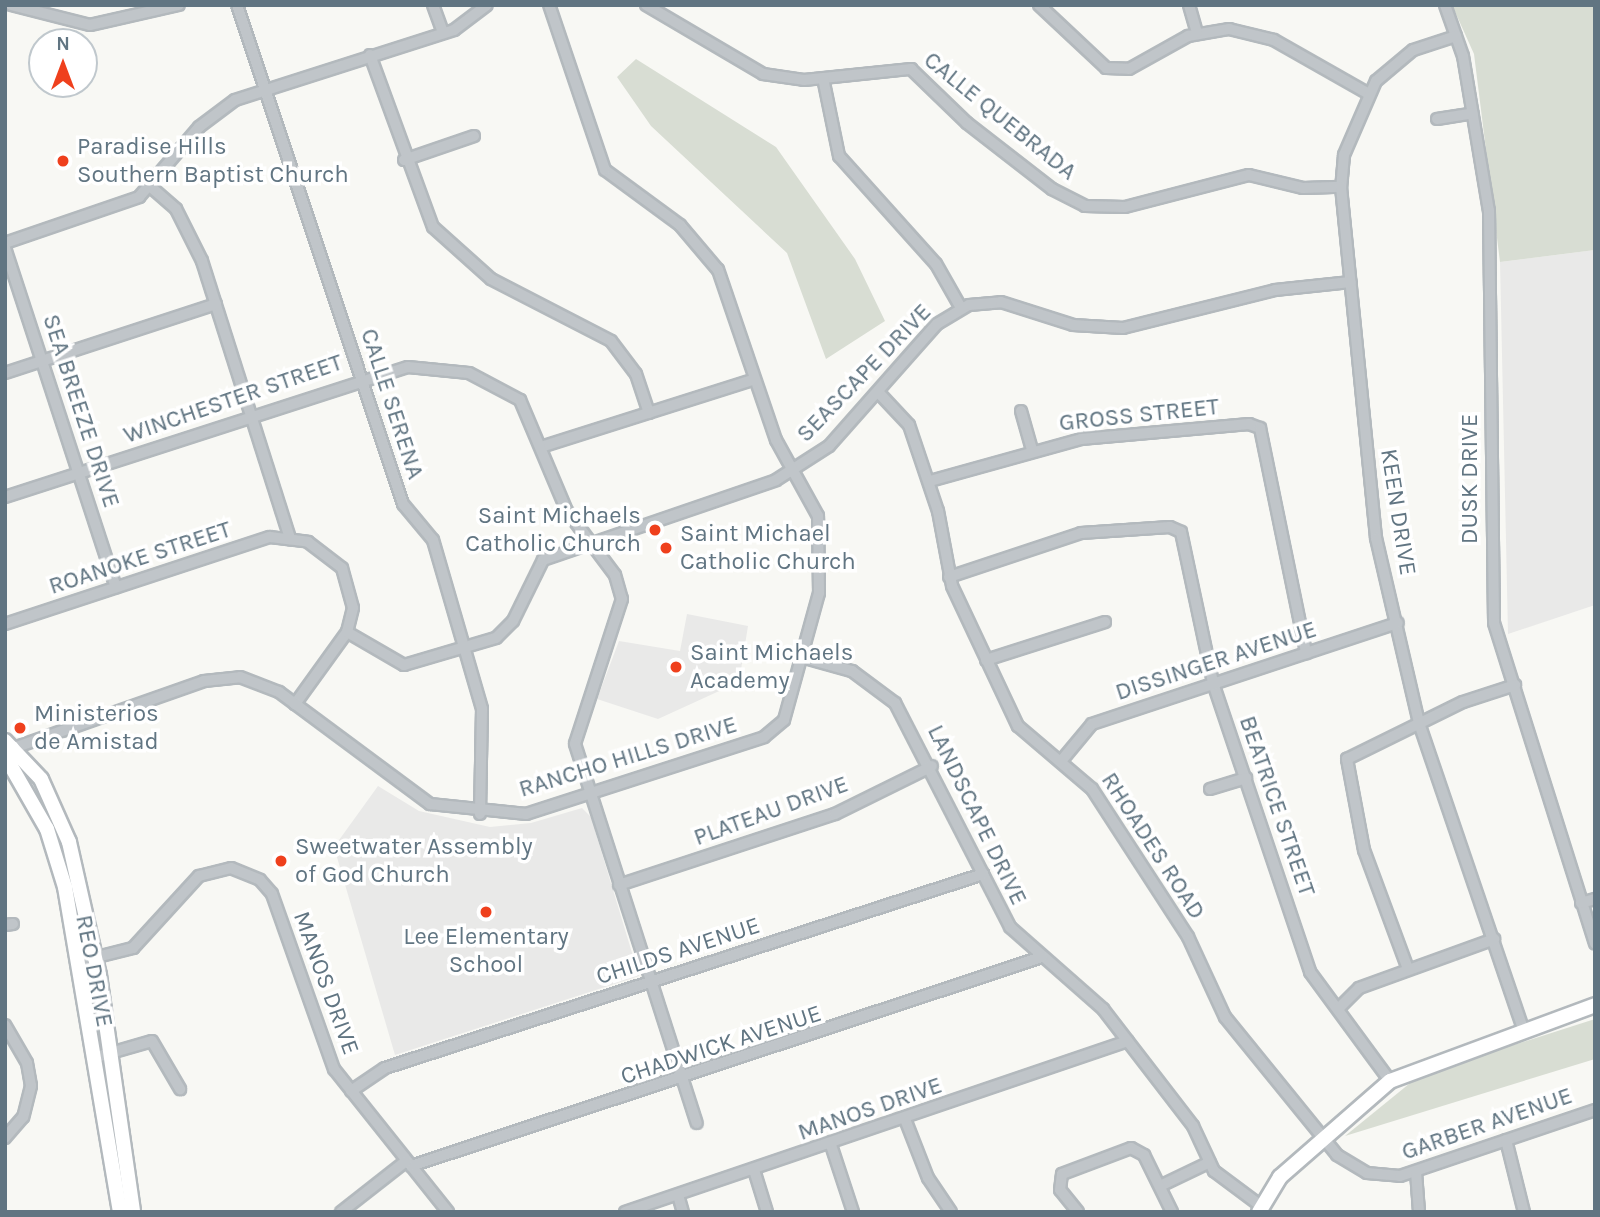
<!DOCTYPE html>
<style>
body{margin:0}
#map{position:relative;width:1600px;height:1217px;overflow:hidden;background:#f8f8f4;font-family:Karla,sans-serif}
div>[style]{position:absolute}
.built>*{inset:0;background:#e9e9e8}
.green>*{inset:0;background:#d8ddd3}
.roads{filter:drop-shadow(2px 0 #b3b9bd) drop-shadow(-2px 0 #b3b9bd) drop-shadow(0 2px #b3b9bd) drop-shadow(0 -2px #b3b9bd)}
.minor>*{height:10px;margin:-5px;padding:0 5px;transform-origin:5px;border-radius:5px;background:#c0c5c9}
.major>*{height:14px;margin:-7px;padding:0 7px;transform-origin:7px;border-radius:7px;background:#fff}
.dots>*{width:19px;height:19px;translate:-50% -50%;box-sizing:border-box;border:4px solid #fff;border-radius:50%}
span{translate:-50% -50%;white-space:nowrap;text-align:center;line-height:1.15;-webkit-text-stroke:7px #fff;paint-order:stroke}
.street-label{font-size:24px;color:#617582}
.poi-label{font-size:24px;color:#617582}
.left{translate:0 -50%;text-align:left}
.right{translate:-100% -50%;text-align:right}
.frame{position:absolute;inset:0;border:7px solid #617582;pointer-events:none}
.north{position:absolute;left:28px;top:28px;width:70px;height:70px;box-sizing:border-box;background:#fff;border:2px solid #c0c8cd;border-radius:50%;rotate:0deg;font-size:19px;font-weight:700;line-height:28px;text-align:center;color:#617582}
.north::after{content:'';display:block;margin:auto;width:24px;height:32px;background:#ef401d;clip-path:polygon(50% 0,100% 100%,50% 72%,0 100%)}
</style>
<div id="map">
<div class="built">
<div style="clip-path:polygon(1595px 250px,1595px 605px,1508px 634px,1500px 262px)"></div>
<div style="clip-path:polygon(687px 614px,748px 626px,739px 682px,658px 719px,597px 699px,619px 641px,680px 651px)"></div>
<div style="clip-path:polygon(378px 786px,419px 811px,490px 827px,531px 823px,582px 808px,591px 817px,639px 976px,395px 1055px,334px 847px)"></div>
</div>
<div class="green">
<div style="clip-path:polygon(1452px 5px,1595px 5px,1595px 250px,1500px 262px,1474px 54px)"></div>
<div style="clip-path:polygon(636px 59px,776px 147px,855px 259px,885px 321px,826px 359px,787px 253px,651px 126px,617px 77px)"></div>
<div style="clip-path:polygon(1595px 1019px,1595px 1059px,1345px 1136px,1420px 1075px)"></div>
</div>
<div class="roads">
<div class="minor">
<div style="left:11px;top:5px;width:81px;rotate:14.2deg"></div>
<div style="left:90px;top:25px;width:91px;rotate:-12.7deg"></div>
<div style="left:237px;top:5px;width:526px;rotate:71.6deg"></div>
<div style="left:403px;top:504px;width:47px;rotate:50.2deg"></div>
<div style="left:433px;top:540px;width:176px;rotate:73.8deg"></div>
<div style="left:482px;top:709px;width:105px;rotate:91.1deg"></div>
<div style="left:433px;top:5px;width:29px;rotate:70deg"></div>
<div style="left:646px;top:5px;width:136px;rotate:30.5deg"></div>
<div style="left:763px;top:74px;width:41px;rotate:8.3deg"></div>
<div style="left:804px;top:80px;width:108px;rotate:-5.9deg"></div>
<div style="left:911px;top:69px;width:78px;rotate:44deg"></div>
<div style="left:967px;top:123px;width:108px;rotate:37.8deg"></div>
<div style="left:1052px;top:189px;width:37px;rotate:27deg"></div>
<div style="left:1085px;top:206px;width:40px;rotate:1.4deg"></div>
<div style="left:1125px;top:207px;width:128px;rotate:-14.5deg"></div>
<div style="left:1249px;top:175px;width:56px;rotate:13.5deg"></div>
<div style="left:1303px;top:188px;width:38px;rotate:-2deg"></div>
<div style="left:1039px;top:5px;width:92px;rotate:43.2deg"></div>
<div style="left:1106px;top:68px;width:23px;rotate:2deg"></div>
<div style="left:1129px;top:69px;width:68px;rotate:-29.2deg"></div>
<div style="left:1188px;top:36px;width:42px;rotate:-9.7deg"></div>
<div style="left:1229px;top:29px;width:46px;rotate:13.7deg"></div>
<div style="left:1274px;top:40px;width:109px;rotate:29.6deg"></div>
<div style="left:1189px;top:5px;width:29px;rotate:74deg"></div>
<div style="left:1445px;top:5px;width:54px;rotate:70.6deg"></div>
<div style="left:1463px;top:56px;width:157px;rotate:80.5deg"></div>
<div style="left:1489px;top:211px;width:412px;rotate:89.3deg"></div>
<div style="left:1494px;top:623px;width:336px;rotate:72.5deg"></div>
<div style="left:1456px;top:36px;width:45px;rotate:162deg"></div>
<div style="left:1413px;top:50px;width:48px;rotate:140deg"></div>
<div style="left:1376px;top:81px;width:81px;rotate:113.4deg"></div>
<div style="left:1344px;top:155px;width:32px;rotate:95deg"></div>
<div style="left:1341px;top:187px;width:353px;rotate:84.3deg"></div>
<div style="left:1376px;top:538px;width:190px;rotate:76.9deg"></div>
<div style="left:1419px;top:723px;width:325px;rotate:71.2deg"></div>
<div style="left:370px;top:55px;width:183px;rotate:69.9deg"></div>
<div style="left:433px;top:227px;width:78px;rotate:41.9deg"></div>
<div style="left:491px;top:279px;width:135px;rotate:27.3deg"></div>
<div style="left:611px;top:341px;width:41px;rotate:52.9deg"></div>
<div style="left:636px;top:374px;width:41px;rotate:71.6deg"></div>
<div style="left:823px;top:78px;width:80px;rotate:78.4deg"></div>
<div style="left:839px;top:156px;width:145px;rotate:48.1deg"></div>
<div style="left:936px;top:264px;width:51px;rotate:60.4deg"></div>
<div style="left:1437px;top:119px;width:36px;rotate:-9deg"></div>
<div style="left:404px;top:160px;width:74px;rotate:-18.9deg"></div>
<div style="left:152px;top:188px;width:32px;rotate:41deg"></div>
<div style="left:176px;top:209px;width:58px;rotate:63.4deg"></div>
<div style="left:202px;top:261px;width:292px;rotate:72.4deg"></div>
<div style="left:5px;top:243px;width:142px;rotate:-18.9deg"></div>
<div style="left:139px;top:197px;width:92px;rotate:-49.4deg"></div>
<div style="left:199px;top:127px;width:45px;rotate:-36.9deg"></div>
<div style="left:235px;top:100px;width:230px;rotate:-17.7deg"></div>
<div style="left:454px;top:30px;width:41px;rotate:-37.1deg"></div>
<div style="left:5px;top:248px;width:357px;rotate:71.9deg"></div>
<div style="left:5px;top:373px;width:222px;rotate:-18.1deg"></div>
<div style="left:879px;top:393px;width:44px;rotate:46.8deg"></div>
<div style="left:909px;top:425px;width:91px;rotate:71.4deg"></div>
<div style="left:938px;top:511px;width:76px;rotate:79.4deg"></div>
<div style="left:952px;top:586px;width:155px;rotate:64.8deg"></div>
<div style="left:1018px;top:726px;width:97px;rotate:40.4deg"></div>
<div style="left:1092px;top:789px;width:176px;rotate:57deg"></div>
<div style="left:1188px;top:937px;width:88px;rotate:65.2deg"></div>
<div style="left:1225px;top:1017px;width:178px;rotate:50.9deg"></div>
<div style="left:1337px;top:1155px;width:35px;rotate:31deg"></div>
<div style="left:1367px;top:1173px;width:33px;rotate:5deg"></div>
<div style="left:1400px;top:1176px;width:206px;rotate:-18.7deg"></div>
<div style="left:1021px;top:411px;width:41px;rotate:74.2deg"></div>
<div style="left:544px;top:446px;width:221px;rotate:-17.6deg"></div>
<div style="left:930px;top:481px;width:157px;rotate:-15.5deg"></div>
<div style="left:1081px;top:439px;width:169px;rotate:-5.1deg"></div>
<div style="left:1249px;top:424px;width:12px;rotate:20deg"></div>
<div style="left:1260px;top:428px;width:230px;rotate:78.4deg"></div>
<div style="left:5px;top:497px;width:423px;rotate:-17.9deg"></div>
<div style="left:408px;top:367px;width:61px;rotate:5.6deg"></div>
<div style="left:469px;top:373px;width:58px;rotate:27.9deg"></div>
<div style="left:520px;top:400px;width:121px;rotate:67.1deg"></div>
<div style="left:567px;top:511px;width:80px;rotate:53.1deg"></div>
<div style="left:615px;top:575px;width:25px;rotate:74deg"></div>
<div style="left:622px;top:599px;width:152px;rotate:108deg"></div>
<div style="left:575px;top:744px;width:398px;rotate:72.2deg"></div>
<div style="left:949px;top:577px;width:139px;rotate:-18.4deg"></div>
<div style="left:1081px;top:533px;width:89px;rotate:-3.9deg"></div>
<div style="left:1170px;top:527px;width:12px;rotate:24deg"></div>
<div style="left:1181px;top:532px;width:154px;rotate:78deg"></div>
<div style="left:1213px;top:683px;width:305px;rotate:71.4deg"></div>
<div style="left:1310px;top:972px;width:135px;rotate:53.7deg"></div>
<div style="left:5px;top:624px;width:279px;rotate:-18.2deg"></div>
<div style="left:270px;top:537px;width:38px;rotate:7deg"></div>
<div style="left:308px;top:542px;width:43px;rotate:37.4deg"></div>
<div style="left:342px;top:568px;width:41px;rotate:74.6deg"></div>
<div style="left:353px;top:608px;width:25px;rotate:104deg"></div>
<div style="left:347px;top:632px;width:89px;rotate:125.8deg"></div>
<div style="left:347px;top:632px;width:66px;rotate:30.1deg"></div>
<div style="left:404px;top:665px;width:96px;rotate:-16.4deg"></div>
<div style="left:496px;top:638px;width:24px;rotate:-45deg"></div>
<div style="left:513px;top:621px;width:68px;rotate:-63.8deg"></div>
<div style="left:543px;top:560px;width:246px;rotate:-18.9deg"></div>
<div style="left:776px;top:480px;width:63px;rotate:-32.7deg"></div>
<div style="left:829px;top:446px;width:163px;rotate:-48.5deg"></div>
<div style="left:937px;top:324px;width:37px;rotate:-31deg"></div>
<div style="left:969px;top:305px;width:32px;rotate:-5deg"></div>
<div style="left:1001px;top:302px;width:76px;rotate:17.7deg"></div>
<div style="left:1073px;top:325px;width:50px;rotate:3.4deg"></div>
<div style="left:1123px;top:328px;width:157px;rotate:-14deg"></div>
<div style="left:1275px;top:290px;width:76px;rotate:-6deg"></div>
<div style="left:801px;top:657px;width:53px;rotate:15.4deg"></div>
<div style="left:852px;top:671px;width:54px;rotate:36.7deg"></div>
<div style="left:895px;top:703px;width:252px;rotate:62.8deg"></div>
<div style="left:1010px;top:927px;width:124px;rotate:41.4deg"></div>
<div style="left:1103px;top:1009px;width:148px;rotate:52.4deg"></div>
<div style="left:1193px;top:1126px;width:50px;rotate:65deg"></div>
<div style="left:1214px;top:1171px;width:59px;rotate:36.7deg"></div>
<div style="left:986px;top:660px;width:125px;rotate:-17.7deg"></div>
<div style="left:8px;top:750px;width:208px;rotate:-19.4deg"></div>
<div style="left:204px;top:681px;width:36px;rotate:-6deg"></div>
<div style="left:240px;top:677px;width:42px;rotate:21deg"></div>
<div style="left:279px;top:692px;width:188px;rotate:36.6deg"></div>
<div style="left:430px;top:804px;width:97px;rotate:5.9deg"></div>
<div style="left:526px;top:814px;width:250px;rotate:-17.9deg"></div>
<div style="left:764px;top:737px;width:26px;rotate:-40deg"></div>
<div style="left:784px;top:720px;width:132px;rotate:-74.6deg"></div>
<div style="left:819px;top:593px;width:77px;rotate:-90.7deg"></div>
<div style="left:818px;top:516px;width:87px;rotate:-118.9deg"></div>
<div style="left:776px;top:440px;width:180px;rotate:-108.8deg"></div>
<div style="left:718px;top:270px;width:59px;rotate:-130.2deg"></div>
<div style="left:680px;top:225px;width:93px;rotate:-143.7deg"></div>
<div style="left:605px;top:170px;width:174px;rotate:-108.7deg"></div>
<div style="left:1062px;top:760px;width:47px;rotate:-50.2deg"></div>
<div style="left:1092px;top:724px;width:322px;rotate:-18.3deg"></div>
<div style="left:1210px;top:789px;width:38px;rotate:-17deg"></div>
<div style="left:619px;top:885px;width:227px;rotate:-18.2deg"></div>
<div style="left:835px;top:814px;width:108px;rotate:-26.3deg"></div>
<div style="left:1581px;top:903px;width:15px;rotate:-16deg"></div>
<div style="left:5px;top:925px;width:8px;rotate:-7deg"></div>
<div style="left:77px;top:962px;width:58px;rotate:-14deg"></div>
<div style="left:133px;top:948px;width:98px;rotate:-47.5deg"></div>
<div style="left:199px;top:876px;width:33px;rotate:-14deg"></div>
<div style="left:231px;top:868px;width:31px;rotate:22deg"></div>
<div style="left:260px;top:880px;width:18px;rotate:49deg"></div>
<div style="left:272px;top:894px;width:186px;rotate:70.5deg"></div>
<div style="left:334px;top:1069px;width:183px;rotate:51.4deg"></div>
<div style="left:1408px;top:969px;width:127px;rotate:-110.3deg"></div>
<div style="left:1364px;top:850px;width:93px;rotate:-100.6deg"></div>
<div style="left:1347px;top:759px;width:129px;rotate:-26.2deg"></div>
<div style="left:1463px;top:702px;width:55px;rotate:-18.1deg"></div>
<div style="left:1339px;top:1008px;width:28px;rotate:-45deg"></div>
<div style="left:1359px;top:988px;width:144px;rotate:-19.9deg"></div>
<div style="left:5px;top:1025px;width:44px;rotate:59.9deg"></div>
<div style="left:27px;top:1063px;width:23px;rotate:80deg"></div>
<div style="left:31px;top:1086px;width:32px;rotate:104deg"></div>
<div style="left:23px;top:1117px;width:28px;rotate:131deg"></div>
<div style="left:93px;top:1058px;width:61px;rotate:-16.1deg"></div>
<div style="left:152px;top:1041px;width:56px;rotate:59.7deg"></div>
<div style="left:351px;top:1091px;width:41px;rotate:-34.1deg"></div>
<div style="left:385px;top:1068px;width:629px;rotate:-17.97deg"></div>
<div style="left:905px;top:1119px;width:63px;rotate:68.7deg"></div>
<div style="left:928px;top:1178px;width:41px;rotate:55.9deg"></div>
<div style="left:1506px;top:1140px;width:74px;rotate:76deg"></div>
<div style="left:831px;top:1145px;width:71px;rotate:71.8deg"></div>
<div style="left:411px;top:1166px;width:665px;rotate:-18.33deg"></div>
<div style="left:754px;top:1170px;width:44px;rotate:72.8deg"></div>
<div style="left:1416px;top:1172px;width:40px;rotate:85.7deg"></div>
<div style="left:1160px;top:1186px;width:55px;rotate:-25.6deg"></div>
<div style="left:678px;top:1195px;width:18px;rotate:74deg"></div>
<div style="left:341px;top:1212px;width:83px;rotate:-38.1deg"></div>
<div style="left:625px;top:1212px;width:531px;rotate:-18.78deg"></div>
<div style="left:1078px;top:1212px;width:28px;rotate:-129deg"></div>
<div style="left:1060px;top:1190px;width:16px;rotate:-83deg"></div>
<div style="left:1062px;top:1174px;width:74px;rotate:-20.6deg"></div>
<div style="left:1131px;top:1148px;width:15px;rotate:28deg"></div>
<div style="left:1144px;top:1155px;width:64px;rotate:63.8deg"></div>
</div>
<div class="major">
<div style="left:5px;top:741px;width:52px;rotate:46.5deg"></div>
<div style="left:41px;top:779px;width:69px;rotate:66deg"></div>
<div style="left:69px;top:842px;width:136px;rotate:77.3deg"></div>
<div style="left:99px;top:975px;width:239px;rotate:81.8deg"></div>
<div style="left:12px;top:748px;width:14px;rotate:107deg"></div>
<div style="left:8px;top:761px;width:78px;rotate:60.2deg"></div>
<div style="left:47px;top:829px;width:61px;rotate:72.8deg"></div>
<div style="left:65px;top:887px;width:330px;rotate:80.4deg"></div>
<div style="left:1259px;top:1212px;width:41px;rotate:-59deg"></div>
<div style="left:1280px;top:1177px;width:146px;rotate:-41.1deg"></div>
<div style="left:1390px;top:1081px;width:219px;rotate:-20.3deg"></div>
</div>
</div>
<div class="dots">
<div style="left:63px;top:161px;background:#ef401d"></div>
<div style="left:655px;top:530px;background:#ef401d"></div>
<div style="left:666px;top:548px;background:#ef401d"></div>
<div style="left:676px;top:667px;background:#ef401d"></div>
<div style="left:20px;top:728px;background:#ef401d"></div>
<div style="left:281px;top:861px;background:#ef401d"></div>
<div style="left:486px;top:912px;background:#ef401d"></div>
</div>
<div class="street-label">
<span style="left:1000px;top:116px;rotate:39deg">CALLE QUEBRADA</span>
<span style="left:864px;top:373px;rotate:-46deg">SEASCAPE DRIVE</span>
<span style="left:233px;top:399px;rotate:-19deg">WINCHESTER STREET</span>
<span style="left:392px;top:404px;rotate:72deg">CALLE SERENA</span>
<span style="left:81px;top:411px;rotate:72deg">SEA BREEZE DRIVE</span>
<span style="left:1139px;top:415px;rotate:-6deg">GROSS STREET</span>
<span style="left:1470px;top:479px;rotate:-90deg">DUSK DRIVE</span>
<span style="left:1398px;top:512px;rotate:81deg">KEEN DRIVE</span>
<span style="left:140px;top:558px;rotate:-18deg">ROANOKE STREET</span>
<span style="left:1216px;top:661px;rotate:-18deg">DISSINGER AVENUE</span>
<span style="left:628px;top:757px;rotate:-17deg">RANCHO HILLS DRIVE</span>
<span style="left:1277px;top:806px;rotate:71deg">BEATRICE STREET</span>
<span style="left:771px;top:811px;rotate:-20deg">PLATEAU DRIVE</span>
<span style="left:977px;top:815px;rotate:64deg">LANDSCAPE DRIVE</span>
<span style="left:1153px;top:846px;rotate:57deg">RHOADES ROAD</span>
<span style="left:678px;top:951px;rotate:-18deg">CHILDS AVENUE</span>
<span style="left:94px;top:971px;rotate:79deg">REO DRIVE</span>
<span style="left:326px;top:983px;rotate:70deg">MANOS DRIVE</span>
<span style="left:721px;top:1045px;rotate:-18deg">CHADWICK AVENUE</span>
<span style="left:870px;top:1109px;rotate:-19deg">MANOS DRIVE</span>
<span style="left:1487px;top:1124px;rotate:-19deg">GARBER AVENUE</span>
</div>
<div class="poi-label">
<span class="left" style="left:77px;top:161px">Paradise Hills<br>Southern Baptist Church</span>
<span class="right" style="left:641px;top:530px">Saint Michaels<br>Catholic Church</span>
<span class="left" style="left:680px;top:548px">Saint Michael<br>Catholic Church</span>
<span class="left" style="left:690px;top:667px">Saint Michaels<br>Academy</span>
<span class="left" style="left:34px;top:728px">Ministerios<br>de Amistad</span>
<span class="left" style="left:295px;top:861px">Sweetwater Assembly<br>of God Church</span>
<span style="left:486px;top:951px">Lee Elementary<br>School</span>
</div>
<div class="frame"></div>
<div class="north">N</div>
</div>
